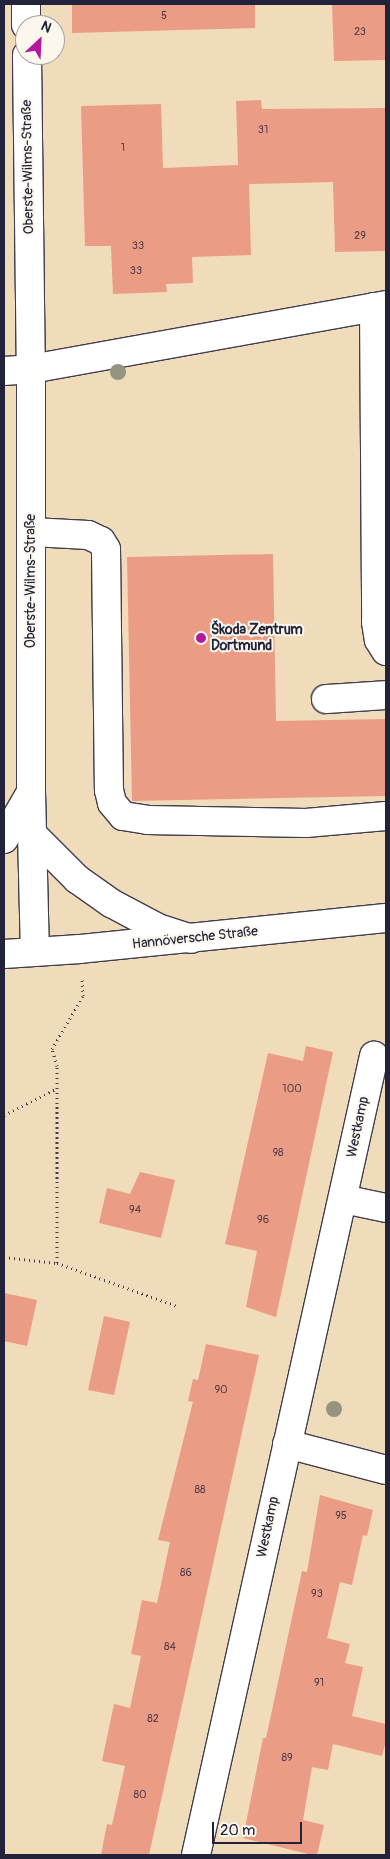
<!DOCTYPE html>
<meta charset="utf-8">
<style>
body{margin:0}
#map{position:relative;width:390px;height:1859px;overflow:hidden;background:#f0dbba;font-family:Pangolin,sans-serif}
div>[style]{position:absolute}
.building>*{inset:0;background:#eb9c84}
.path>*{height:3px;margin-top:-1.5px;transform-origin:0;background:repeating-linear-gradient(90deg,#413e4e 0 1px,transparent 0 5px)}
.roads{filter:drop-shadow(1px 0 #413e4e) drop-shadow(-1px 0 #413e4e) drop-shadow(0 1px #413e4e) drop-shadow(0 -1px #413e4e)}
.minor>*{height:28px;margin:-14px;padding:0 14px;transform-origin:14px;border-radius:14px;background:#fff}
.major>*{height:28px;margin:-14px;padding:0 14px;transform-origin:14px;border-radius:14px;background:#fff}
.trees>*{width:16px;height:16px;margin:-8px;border-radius:50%;background:#959481}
.dots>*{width:14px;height:14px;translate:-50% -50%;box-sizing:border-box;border:2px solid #fbf7ec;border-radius:50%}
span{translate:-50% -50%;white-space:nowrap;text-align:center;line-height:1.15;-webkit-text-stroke:4px #fbf7ec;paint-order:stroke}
.number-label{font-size:11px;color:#54404d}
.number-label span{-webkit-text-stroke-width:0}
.street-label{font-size:14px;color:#22223b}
.poi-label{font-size:14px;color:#22223b;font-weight:700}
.left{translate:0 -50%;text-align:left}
.frame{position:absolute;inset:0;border:5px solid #22223b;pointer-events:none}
.north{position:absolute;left:15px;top:15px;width:50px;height:50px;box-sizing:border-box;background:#fbf7ec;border:1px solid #a4a2a5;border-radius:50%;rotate:25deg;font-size:14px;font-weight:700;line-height:20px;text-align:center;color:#22223b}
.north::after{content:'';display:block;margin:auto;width:18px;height:22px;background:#b5179e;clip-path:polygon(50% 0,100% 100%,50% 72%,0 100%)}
.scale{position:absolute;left:212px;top:1822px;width:90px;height:22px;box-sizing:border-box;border:2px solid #22223b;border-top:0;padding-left:6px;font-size:15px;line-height:18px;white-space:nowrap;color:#22223b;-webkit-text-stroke:4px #fbf7ec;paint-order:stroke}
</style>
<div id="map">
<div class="building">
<div style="clip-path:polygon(72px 4px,255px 4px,255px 28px,72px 33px)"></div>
<div style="clip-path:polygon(332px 4px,386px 4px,386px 60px,334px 61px)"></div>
<div style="clip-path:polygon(261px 100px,262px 109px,386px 108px,386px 251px,335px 252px,333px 182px,249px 184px,251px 255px,192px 257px,193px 283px,166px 284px,167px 292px,113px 294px,111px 246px,85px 246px,81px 106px,161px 104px,163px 168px,238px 165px,236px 101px)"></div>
<div style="clip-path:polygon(273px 554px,276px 721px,386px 719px,386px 796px,132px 801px,127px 557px)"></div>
<div style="clip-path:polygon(306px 1046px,333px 1052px,276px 1317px,246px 1307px,257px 1251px,225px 1244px,268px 1053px,303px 1061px)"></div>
<div style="clip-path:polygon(140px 1172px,175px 1180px,161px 1238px,99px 1223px,107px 1188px,130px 1194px)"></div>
<div style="clip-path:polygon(4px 1293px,37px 1300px,27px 1346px,4px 1341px)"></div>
<div style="clip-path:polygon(104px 1316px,130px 1322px,114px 1395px,88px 1390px)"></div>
<div style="clip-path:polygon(206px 1344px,259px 1355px,149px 1855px,101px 1855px,107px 1824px,112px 1825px,125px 1766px,102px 1761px,114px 1704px,130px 1708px,141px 1656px,131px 1654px,142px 1600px,157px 1603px,170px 1542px,158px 1540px,193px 1402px,188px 1401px,193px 1379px,198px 1380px)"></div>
<div style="clip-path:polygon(320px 1495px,373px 1510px,367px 1536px,363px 1535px,352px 1585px,340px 1582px,327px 1638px,350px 1644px,345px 1663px,363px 1667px,352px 1716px,386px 1724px,386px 1741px,382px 1756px,333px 1744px,328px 1770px,312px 1767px,303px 1820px,324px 1825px,317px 1855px,312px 1855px,243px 1838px,263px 1738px,266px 1738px,302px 1571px,307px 1572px)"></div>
</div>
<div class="path">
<div style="left:4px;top:1115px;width:58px;rotate:-26.6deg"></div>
<div style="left:4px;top:1257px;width:53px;rotate:6.5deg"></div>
<div style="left:57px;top:1263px;width:127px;rotate:19.7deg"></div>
<div style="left:57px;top:1263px;width:197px;rotate:-90deg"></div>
<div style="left:57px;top:1066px;width:18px;rotate:-106deg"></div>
<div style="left:52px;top:1049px;width:61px;rotate:-59.7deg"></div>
<div style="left:83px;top:996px;width:18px;rotate:-93deg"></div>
</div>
<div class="roads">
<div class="minor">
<div style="left:26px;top:4px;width:21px;rotate:90deg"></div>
<div style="left:27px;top:55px;width:314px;rotate:89.3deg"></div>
<div style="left:31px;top:369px;width:423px;rotate:90deg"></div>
<div style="left:31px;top:792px;width:160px;rotate:88.6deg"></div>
<div style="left:374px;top:307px;width:315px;rotate:89.6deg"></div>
<div style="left:376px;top:622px;width:18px;rotate:81deg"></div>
<div style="left:379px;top:640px;width:13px;rotate:58deg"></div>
<div style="left:4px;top:371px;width:27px;rotate:-4deg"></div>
<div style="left:31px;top:369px;width:361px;rotate:-10.2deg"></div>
<div style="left:32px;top:532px;width:56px;rotate:3.1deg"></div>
<div style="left:88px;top:535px;width:14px;rotate:25deg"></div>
<div style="left:101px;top:541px;width:9px;rotate:58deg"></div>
<div style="left:106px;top:549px;width:241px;rotate:89.3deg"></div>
<div style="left:109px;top:790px;width:13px;rotate:77deg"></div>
<div style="left:112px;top:803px;width:17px;rotate:50deg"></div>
<div style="left:123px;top:816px;width:25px;rotate:9deg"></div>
<div style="left:148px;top:820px;width:158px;rotate:1.1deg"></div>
<div style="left:306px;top:823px;width:80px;rotate:-5deg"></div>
<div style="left:326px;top:699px;width:60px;rotate:-3.8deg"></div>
<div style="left:32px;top:834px;width:64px;rotate:45deg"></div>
<div style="left:77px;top:879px;width:42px;rotate:35.2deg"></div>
<div style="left:111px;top:903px;width:53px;rotate:28deg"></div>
<div style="left:158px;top:928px;width:35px;rotate:18deg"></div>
<div style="left:4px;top:839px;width:54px;rotate:-60.1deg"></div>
<div style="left:343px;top:1199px;width:44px;rotate:11.8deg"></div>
<div style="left:287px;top:1444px;width:102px;rotate:14.7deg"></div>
<div style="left:196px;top:1855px;width:819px;rotate:-77.44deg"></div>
</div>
<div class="major">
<div style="left:4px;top:954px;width:76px;rotate:-3.8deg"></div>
<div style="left:80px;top:949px;width:308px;rotate:-5.8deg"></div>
</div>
</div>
<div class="trees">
<div style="left:118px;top:372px"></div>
<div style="left:334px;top:1409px"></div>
</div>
<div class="dots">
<div style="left:201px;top:638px;background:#b5179e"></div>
</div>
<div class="number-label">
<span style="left:164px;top:16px">5</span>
<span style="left:360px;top:32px">23</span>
<span style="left:263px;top:130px">31</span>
<span style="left:123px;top:148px">1</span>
<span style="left:360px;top:236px">29</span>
<span style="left:138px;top:246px">33</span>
<span style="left:136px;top:271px">33</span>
<span style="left:292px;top:1089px">100</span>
<span style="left:278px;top:1153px">98</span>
<span style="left:135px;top:1210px">94</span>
<span style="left:263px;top:1220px">96</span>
<span style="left:221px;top:1390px">90</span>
<span style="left:200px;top:1490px">88</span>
<span style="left:341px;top:1516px">95</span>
<span style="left:186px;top:1573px">86</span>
<span style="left:317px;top:1594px">93</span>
<span style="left:170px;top:1647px">84</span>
<span style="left:319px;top:1683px">91</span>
<span style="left:153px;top:1719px">82</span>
<span style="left:287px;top:1758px">89</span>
<span style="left:140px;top:1795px">80</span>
</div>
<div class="street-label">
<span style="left:28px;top:167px;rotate:-91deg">Oberste-Wilms-Straße</span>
<span style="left:31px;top:581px;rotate:-90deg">Oberste-Wilms-Straße</span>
<span style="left:195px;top:938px;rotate:-6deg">Hannöversche Straße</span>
<span style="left:358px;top:1127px;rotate:-78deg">Westkamp</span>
<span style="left:268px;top:1527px;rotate:-78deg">Westkamp</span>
</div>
<div class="poi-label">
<span class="left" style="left:211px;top:638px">Škoda Zentrum<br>Dortmund</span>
</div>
<div class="frame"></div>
<div class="north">N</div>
<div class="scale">20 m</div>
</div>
